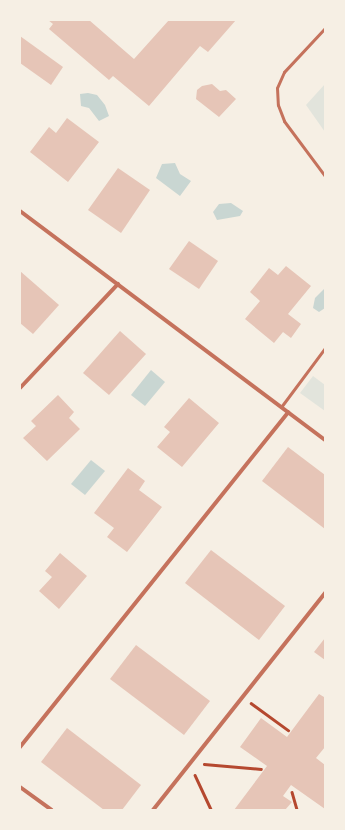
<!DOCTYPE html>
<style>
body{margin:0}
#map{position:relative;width:345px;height:830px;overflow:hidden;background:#f6efe4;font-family:Raleway,sans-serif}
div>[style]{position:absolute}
.green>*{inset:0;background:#e2e4dc}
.water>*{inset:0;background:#c9d6d2}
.building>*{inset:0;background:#e6c5b7}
.path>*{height:2.5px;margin:-1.25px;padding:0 1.25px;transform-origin:1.25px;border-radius:1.25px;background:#b5482f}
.service>*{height:3px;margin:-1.5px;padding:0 1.5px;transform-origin:1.5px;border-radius:1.5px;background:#c5725c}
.minor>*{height:4px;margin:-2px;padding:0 2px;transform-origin:2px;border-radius:2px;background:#c5725c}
span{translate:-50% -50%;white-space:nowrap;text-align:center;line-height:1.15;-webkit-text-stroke:4px #f6efe4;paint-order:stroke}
.frame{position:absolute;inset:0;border:21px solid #f6efe4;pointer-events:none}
</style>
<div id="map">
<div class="green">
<div style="clip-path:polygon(325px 84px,325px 132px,306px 105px)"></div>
<div style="clip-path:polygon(313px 376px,325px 385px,325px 411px,300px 393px)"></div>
</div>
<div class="water">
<div style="clip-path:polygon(88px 93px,97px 95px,105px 105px,109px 116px,99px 121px,89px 108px,81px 106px,80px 94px)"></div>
<div style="clip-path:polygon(175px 163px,180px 174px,191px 181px,180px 196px,156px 178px,162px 164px)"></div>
<div style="clip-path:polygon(231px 203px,243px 211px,240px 216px,217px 220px,213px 212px,219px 204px)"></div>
<div style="clip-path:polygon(325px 288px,325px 308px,319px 312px,313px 308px,315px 298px)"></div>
<div style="clip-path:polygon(151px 370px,165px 382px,145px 406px,131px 395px)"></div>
<div style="clip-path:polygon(91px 460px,105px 471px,85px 495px,71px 484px)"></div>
</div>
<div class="building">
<div style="clip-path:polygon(48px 20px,89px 20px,134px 59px,169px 20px,236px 20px,208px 52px,200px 46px,149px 106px,113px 76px,109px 80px,49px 29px,53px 24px)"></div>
<div style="clip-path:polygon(20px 36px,63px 67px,51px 85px,20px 63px)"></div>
<div style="clip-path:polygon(212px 84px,220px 91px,226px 90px,236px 99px,219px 117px,196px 99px,197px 90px,202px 86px)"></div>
<div style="clip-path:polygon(67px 118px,99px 142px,68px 182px,30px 152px,49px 127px,56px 133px)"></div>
<div style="clip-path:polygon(118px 168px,150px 190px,121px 233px,88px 210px)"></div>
<div style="clip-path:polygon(189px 241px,218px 261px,199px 289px,169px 269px)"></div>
<div style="clip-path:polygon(286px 266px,311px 286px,288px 314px,301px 324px,291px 338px,283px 332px,274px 343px,245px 319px,260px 301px,250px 292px,269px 268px,278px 275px)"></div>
<div style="clip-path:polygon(20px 271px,59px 305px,33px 334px,20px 323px)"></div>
<div style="clip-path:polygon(120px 331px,146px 354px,109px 395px,83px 373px)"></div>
<div style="clip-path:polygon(58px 395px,74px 412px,69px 418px,80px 429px,47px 461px,23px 438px,36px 426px,31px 421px)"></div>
<div style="clip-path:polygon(189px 398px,219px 423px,182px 467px,157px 447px,170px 432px,164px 427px)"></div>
<div style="clip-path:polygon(288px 447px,325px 475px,325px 529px,262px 481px)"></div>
<div style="clip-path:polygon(128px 468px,145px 481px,139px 490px,162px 507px,127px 552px,107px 537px,114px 528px,94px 513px)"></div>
<div style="clip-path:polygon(211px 550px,285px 606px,259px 640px,185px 583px)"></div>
<div style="clip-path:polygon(60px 553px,87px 576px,59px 609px,39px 591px,52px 577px,45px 571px)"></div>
<div style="clip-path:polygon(325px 638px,325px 660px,314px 652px)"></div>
<div style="clip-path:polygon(136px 645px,210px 701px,184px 735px,110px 679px)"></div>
<div style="clip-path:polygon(319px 694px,324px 697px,325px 695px,325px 747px,316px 758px,325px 765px,325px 809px,291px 785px,283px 796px,292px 802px,285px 810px,234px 810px,267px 766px,240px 747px,261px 718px,287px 737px)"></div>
<div style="clip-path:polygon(67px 728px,141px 785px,122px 810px,104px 810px,41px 762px)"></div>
</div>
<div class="path">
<div style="left:251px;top:703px;width:46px;rotate:36.1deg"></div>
<div style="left:204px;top:764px;width:57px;rotate:5deg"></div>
<div style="left:195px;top:775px;width:38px;rotate:65deg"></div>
<div style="left:292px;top:792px;width:19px;rotate:74deg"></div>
</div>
<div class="service">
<div style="left:325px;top:28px;width:60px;rotate:133deg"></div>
<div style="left:284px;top:72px;width:17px;rotate:114deg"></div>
<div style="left:277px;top:88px;width:17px;rotate:87deg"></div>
<div style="left:278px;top:105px;width:17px;rotate:69deg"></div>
<div style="left:284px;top:121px;width:69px;rotate:53.3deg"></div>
<div style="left:281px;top:407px;width:74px;rotate:-53.3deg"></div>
</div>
<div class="minor">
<div style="left:20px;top:211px;width:381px;rotate:36.9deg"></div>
<div style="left:20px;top:388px;width:143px;rotate:-46.7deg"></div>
<div style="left:20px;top:747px;width:429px;rotate:-51.3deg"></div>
<div style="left:20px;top:787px;width:39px;rotate:36deg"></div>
<div style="left:153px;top:810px;width:277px;rotate:-51.6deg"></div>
</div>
<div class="frame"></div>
</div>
